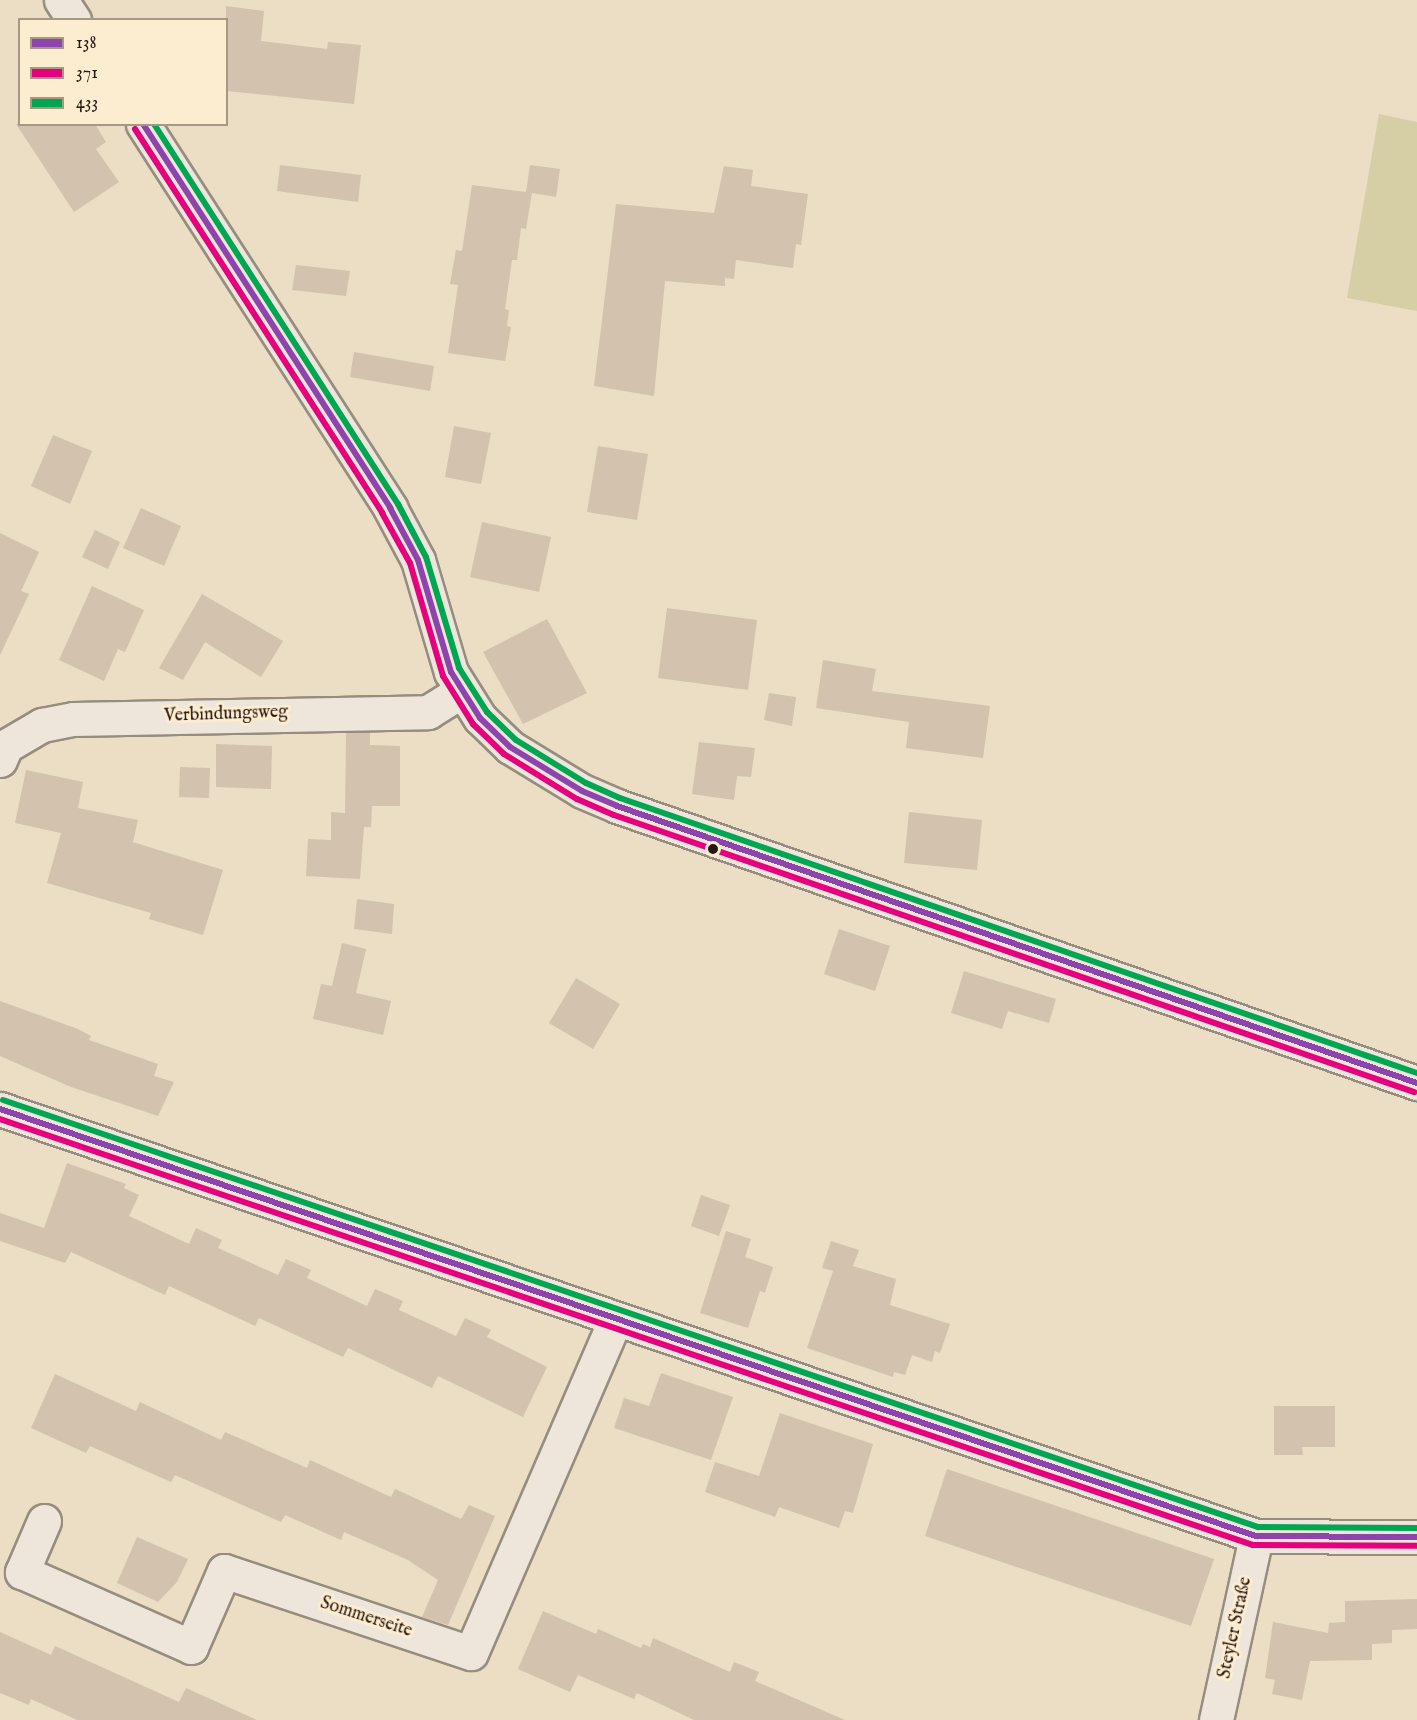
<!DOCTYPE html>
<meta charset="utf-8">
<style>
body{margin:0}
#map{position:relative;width:1417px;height:1720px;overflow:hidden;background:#ebdec5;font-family:"IM FELL English",serif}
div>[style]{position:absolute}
.green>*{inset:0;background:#d6cfa5}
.building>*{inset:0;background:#d2c2ae}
.roads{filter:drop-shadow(2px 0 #968d7f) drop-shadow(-2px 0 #968d7f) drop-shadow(0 2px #968d7f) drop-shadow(0 -2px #968d7f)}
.minor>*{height:33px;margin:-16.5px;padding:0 16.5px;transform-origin:16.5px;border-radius:16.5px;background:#eee6da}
.secondary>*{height:33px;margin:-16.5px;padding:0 16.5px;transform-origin:16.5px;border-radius:16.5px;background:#eee6da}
.bus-1>*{height:6px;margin:-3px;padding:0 3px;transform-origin:3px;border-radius:3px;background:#8e44ad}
.bus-2>*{height:6px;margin:-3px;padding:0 3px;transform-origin:3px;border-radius:3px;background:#e5007d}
.bus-3>*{height:6px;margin:-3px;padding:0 3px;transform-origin:3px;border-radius:3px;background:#00a651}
.dots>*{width:16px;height:16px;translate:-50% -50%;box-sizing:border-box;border:3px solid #fcedd0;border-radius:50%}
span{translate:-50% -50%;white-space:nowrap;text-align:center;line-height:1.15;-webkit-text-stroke:6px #fcedd0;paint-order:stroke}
.street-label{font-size:18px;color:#281811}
.legend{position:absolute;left:18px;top:18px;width:210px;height:108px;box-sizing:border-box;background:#fcedd0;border:2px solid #a79884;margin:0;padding:8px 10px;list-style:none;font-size:18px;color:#281811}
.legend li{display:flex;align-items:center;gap:12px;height:30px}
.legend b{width:30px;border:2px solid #a79884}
</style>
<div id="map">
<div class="green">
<div style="clip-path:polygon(1379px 114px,1417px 122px,1417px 311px,1347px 298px)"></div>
</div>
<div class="building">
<div style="clip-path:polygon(226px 6px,264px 11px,261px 41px,327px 49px,328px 42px,361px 45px,354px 104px,226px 91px)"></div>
<div style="clip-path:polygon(16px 124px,95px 124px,106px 142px,96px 149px,119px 182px,74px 212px)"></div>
<div style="clip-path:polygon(280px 165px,361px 175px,358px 202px,277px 191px)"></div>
<div style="clip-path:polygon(530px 165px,560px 169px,556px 197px,532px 193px,526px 229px,521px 228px,517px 260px,512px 260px,505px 309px,509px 310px,507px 326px,511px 327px,505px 361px,448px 353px,458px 285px,450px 284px,456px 250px,462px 251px,472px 185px,526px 192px)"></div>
<div style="clip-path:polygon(724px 166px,753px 170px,751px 186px,808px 194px,801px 245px,796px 244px,793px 268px,736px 260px,734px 279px,725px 278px,725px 286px,665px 281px,654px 396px,594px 386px,616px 204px,714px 213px)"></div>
<div style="clip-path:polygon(296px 265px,350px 271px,346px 296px,292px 290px)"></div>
<div style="clip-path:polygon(354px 352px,434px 366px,430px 391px,350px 377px)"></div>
<div style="clip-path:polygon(454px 426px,491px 433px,481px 484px,445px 477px)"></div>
<div style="clip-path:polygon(53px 435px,92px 451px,70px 504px,31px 486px)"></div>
<div style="clip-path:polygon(598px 446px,648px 454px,637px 520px,587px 512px)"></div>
<div style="clip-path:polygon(141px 508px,181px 526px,164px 566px,123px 548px)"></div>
<div style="clip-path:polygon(482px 522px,551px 537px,539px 592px,470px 577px)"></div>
<div style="clip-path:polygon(95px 530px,120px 542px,108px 569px,82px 557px)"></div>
<div style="clip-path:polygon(0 533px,39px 552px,21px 591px,29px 594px,0 655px)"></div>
<div style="clip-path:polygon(92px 586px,144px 610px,125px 652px,118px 649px,104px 681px,59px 660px)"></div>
<div style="clip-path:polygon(202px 594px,283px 641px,261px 677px,205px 642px,183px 680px,159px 668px)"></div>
<div style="clip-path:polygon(667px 608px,757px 620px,748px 690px,658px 678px)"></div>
<div style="clip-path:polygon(547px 619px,587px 693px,523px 724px,483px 652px)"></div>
<div style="clip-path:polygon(823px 660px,876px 669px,872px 691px,990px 706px,983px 758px,906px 748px,909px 722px,816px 708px)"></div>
<div style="clip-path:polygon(769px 693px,796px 697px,792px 726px,764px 720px)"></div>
<div style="clip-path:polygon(346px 732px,370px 732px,370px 745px,400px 746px,400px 806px,372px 806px,371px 827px,364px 827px,360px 879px,306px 876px,308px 839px,331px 840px,331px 812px,345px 813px)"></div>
<div style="clip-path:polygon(699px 742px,755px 748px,751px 777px,737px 776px,734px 800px,692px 794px)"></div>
<div style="clip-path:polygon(216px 744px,272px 746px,271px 789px,216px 787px)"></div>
<div style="clip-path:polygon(180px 767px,210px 768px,209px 798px,179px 797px)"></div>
<div style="clip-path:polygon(26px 770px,83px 782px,78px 808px,138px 820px,133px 842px,223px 870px,203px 935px,149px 919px,151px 913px,47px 883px,61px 833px,15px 823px)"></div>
<div style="clip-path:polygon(909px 812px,982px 820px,977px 870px,904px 863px)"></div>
<div style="clip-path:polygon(357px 899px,394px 904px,392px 934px,354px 929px)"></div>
<div style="clip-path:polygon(839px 929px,890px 946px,875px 991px,824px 974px)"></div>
<div style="clip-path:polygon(342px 943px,366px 949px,356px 993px,391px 1001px,383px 1035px,313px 1019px,321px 984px,332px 986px)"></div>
<div style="clip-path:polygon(964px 971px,1056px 999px,1049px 1023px,1008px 1011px,1002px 1029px,951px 1013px)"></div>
<div style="clip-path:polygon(576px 978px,620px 1004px,593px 1049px,549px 1023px)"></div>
<div style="clip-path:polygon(0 1001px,78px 1029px,91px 1036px,89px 1040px,158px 1064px,154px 1076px,174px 1082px,158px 1116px,71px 1087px,0 1056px)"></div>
<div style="clip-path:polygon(67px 1163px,126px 1184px,124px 1188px,139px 1195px,129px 1216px,189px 1244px,196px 1228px,222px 1240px,218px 1248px,278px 1275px,286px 1259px,311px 1270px,307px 1278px,367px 1306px,375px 1289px,403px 1301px,399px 1310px,456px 1336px,465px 1318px,491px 1330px,487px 1337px,547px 1367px,523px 1417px,438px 1376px,432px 1388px,348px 1348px,343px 1357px,259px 1318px,255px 1326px,169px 1286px,165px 1295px,71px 1252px,65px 1263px,0 1241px,0 1213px,44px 1228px)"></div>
<div style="clip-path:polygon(701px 1195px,730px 1205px,719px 1236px,691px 1226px)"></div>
<div style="clip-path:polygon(726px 1231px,751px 1239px,745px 1257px,773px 1267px,765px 1293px,760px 1291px,748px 1328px,700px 1313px)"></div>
<div style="clip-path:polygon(831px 1241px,859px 1250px,853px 1266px,896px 1279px,890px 1305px,950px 1324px,940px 1353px,935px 1351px,932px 1362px,912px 1355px,905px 1375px,894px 1372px,893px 1377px,807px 1348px,833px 1271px,822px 1268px)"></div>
<div style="clip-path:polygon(661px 1373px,733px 1397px,711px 1460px,614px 1428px,624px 1398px,649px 1406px)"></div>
<div style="clip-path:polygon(55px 1374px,136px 1411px,140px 1402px,221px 1440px,225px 1432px,307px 1468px,310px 1460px,391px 1497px,395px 1489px,461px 1519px,469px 1505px,495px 1516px,448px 1625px,422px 1617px,438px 1580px,408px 1560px,344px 1532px,341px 1540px,285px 1515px,281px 1522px,175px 1475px,171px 1482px,90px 1446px,86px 1453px,31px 1428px)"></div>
<div style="clip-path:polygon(1274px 1406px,1335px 1406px,1335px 1447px,1302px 1447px,1303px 1455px,1274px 1455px)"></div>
<div style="clip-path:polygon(780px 1413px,873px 1444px,853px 1513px,845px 1511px,839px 1528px,779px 1507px,775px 1517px,705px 1492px,715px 1462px,759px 1476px)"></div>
<div style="clip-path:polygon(947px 1469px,1214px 1559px,1191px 1626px,925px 1536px)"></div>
<div style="clip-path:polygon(137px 1537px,188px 1559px,177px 1582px,158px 1602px,117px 1583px)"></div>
<div style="clip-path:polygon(1417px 1599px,1417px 1629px,1392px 1630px,1392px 1643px,1372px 1644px,1372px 1660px,1310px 1661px,1302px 1700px,1272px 1694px,1275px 1680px,1265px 1678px,1273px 1622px,1328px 1633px,1329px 1623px,1345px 1622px,1345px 1601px)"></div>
<div style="clip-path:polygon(543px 1611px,596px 1634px,598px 1629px,641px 1648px,643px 1644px,650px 1647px,653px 1638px,730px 1672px,734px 1662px,759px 1672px,755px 1681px,845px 1720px,694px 1720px,637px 1693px,634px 1699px,578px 1675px,570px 1692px,518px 1669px)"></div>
<div style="clip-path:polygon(0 1632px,51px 1655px,55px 1646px,179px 1702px,186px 1688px,257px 1720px,77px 1720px,31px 1699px,29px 1705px,0 1693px)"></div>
</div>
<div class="roads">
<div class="minor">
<div style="left:0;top:760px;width:15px;rotate:-67deg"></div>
<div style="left:6px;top:746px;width:42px;rotate:-30.3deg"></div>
<div style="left:42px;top:725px;width:32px;rotate:-11deg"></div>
<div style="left:73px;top:719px;width:355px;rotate:-1.1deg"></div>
<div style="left:428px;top:712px;width:40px;rotate:-32deg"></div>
<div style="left:0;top:1109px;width:1327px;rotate:18.78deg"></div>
<div style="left:1256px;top:1536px;width:161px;rotate:0.4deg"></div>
<div style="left:44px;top:1521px;width:56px;rotate:113.3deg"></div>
<div style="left:22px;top:1572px;width:185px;rotate:23.9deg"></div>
<div style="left:191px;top:1647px;width:83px;rotate:-66.5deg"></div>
<div style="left:224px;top:1571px;width:260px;rotate:18.4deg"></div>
<div style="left:471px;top:1653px;width:363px;rotate:-66.6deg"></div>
<div style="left:1216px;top:1720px;width:188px;rotate:-77.7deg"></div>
</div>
<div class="secondary">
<div style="left:61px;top:0;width:24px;rotate:57deg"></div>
<div style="left:143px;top:124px;width:457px;rotate:57.2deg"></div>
<div style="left:390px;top:508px;width:59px;rotate:61.7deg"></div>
<div style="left:418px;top:560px;width:117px;rotate:73.6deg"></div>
<div style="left:451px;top:672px;width:54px;rotate:57.8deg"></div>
<div style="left:480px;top:718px;width:42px;rotate:44deg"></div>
<div style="left:510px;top:747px;width:84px;rotate:31.4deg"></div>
<div style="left:582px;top:791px;width:38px;rotate:23deg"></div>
<div style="left:617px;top:806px;width:847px;rotate:19.1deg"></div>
</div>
</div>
<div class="bus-1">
<div style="left:143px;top:124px;width:457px;rotate:57.2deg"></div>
<div style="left:390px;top:508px;width:59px;rotate:61.7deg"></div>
<div style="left:418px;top:560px;width:117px;rotate:73.6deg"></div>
<div style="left:451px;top:672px;width:54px;rotate:57.8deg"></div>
<div style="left:480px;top:718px;width:42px;rotate:44deg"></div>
<div style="left:510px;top:747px;width:84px;rotate:31.4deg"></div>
<div style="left:582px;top:791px;width:38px;rotate:23deg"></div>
<div style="left:617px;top:806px;width:847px;rotate:19.1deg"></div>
<div style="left:0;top:1109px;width:1327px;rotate:18.78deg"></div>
<div style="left:1256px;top:1536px;width:161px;rotate:0.4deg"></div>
</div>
<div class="bus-2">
<div style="left:135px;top:129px;width:457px;rotate:57.2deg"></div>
<div style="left:382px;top:513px;width:57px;rotate:60.8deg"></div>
<div style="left:410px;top:563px;width:118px;rotate:73.7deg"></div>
<div style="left:443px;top:676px;width:57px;rotate:58deg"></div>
<div style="left:473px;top:724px;width:43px;rotate:44.1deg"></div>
<div style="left:504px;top:754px;width:86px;rotate:31.7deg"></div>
<div style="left:577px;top:799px;width:40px;rotate:23.4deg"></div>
<div style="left:614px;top:815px;width:847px;rotate:19.1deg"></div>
<div style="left:0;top:1119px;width:1323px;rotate:18.78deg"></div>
<div style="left:1253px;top:1545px;width:164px;rotate:0.3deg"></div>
</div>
<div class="bus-3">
<div style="left:154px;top:124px;width:452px;rotate:57.3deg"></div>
<div style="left:398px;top:504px;width:60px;rotate:62.2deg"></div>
<div style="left:426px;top:557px;width:116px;rotate:73.4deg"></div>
<div style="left:459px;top:668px;width:52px;rotate:57.5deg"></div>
<div style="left:487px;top:712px;width:40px;rotate:44deg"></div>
<div style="left:516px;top:740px;width:82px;rotate:31.6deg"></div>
<div style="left:586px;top:783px;width:37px;rotate:24deg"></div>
<div style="left:620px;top:798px;width:843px;rotate:19.04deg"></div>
<div style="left:3px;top:1100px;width:1326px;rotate:18.79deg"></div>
<div style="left:1258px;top:1527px;width:159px;rotate:0.4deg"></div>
</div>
<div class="dots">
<div style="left:713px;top:849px;background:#281811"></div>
</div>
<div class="street-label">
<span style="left:226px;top:715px;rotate:-2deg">Verbindungsweg</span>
<span style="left:366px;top:1618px;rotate:18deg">Sommerseite</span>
<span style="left:1236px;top:1628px;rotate:-78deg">Steyler Straße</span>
</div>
<ul class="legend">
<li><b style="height:8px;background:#8e44ad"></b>138</li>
<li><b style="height:8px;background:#e5007d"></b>371</li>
<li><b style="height:8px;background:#00a651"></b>433</li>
</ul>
</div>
